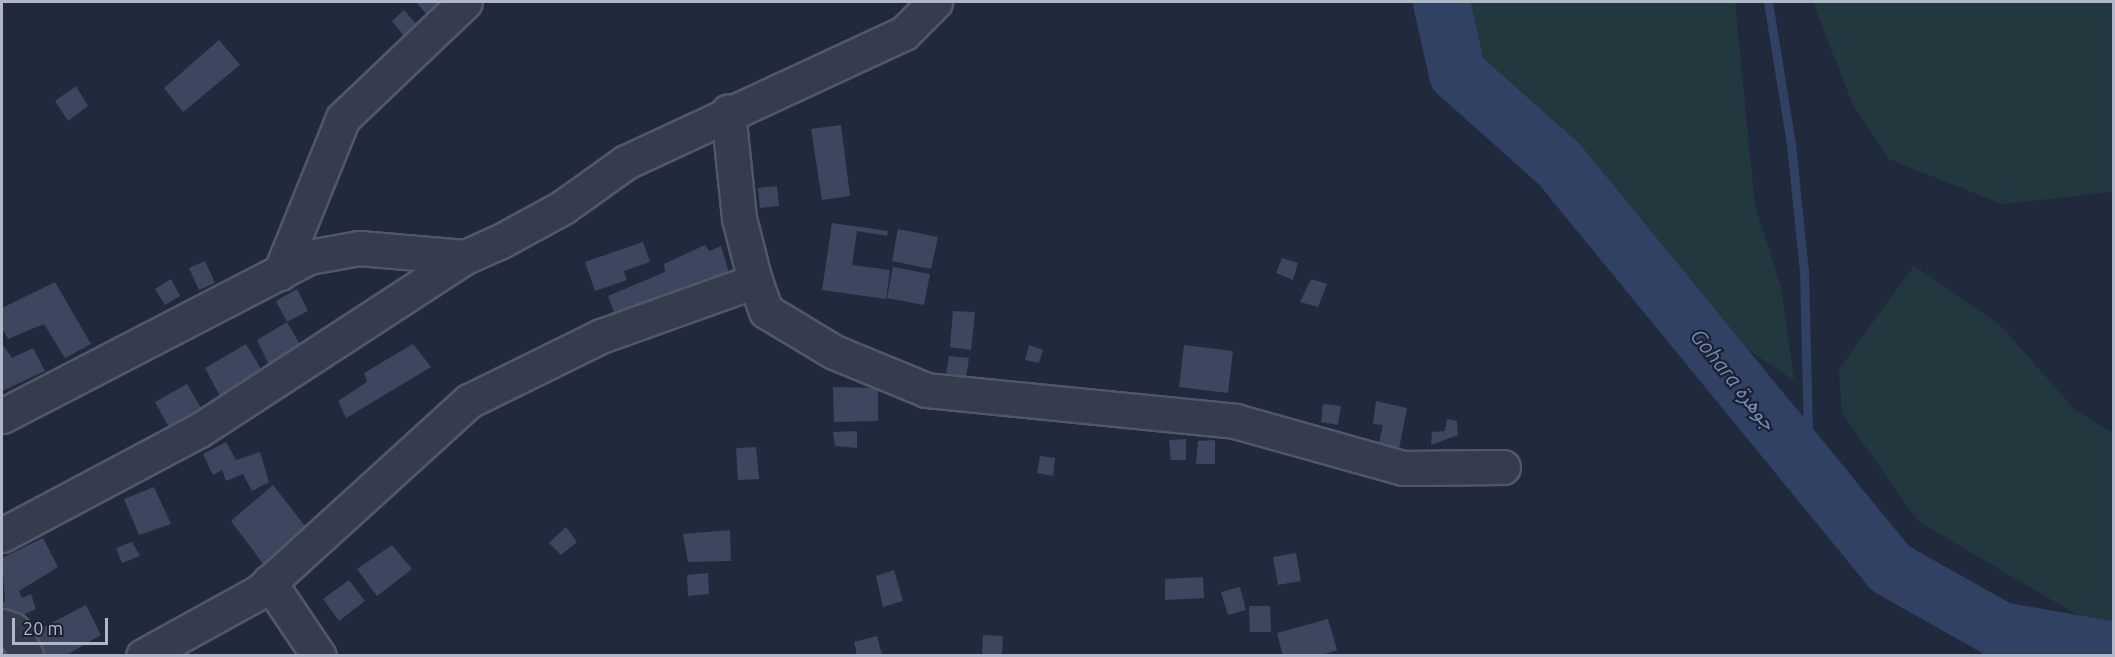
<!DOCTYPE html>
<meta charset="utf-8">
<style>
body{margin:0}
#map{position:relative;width:2115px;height:657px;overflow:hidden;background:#212a3d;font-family:Ubuntu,"Noto Sans Arabic",sans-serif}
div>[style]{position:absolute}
.green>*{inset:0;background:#23383e}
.stream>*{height:9px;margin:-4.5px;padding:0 4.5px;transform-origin:4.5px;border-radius:4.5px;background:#314164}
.river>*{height:57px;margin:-28.5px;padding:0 28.5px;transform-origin:28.5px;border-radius:28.5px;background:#314164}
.building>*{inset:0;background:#3c465e}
.roads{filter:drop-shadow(2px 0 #505768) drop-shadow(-2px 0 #505768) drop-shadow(0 2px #505768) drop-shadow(0 -2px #505768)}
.minor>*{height:33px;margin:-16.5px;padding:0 16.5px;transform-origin:16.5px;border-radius:16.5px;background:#353c4d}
span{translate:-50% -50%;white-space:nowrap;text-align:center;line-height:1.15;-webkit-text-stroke:4.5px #1a2132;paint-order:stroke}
.water-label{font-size:21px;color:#7589b3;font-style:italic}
.frame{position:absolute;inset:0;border:3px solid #b0b7c9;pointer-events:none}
.scale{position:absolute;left:12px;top:618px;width:96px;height:27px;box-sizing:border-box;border:3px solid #b0b7c9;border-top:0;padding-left:8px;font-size:18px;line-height:21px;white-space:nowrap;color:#b0b7c9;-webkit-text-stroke:4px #1a2132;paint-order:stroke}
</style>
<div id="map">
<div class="green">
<div style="clip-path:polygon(1468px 2px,1735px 2px,1755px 206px,1781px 287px,1794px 380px,1738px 343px,1694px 285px,1579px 154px,1480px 54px)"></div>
<div style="clip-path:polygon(1813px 2px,2113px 2px,2113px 192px,2002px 204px,1889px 159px,1852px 103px)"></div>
<div style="clip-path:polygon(1914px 266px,2000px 325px,2076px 411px,2113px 433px,2113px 628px,2096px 626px,1918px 521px,1842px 413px,1839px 369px)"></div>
</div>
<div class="stream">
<div style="left:1768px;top:2px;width:144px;rotate:80.8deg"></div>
<div style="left:1791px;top:144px;width:128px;rotate:84.2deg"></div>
<div style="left:1804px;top:271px;width:199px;rotate:88.6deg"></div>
</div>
<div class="river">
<div style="left:1441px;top:2px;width:73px;rotate:77.3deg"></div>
<div style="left:1457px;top:73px;width:137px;rotate:41.7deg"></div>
<div style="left:1559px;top:164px;width:522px;rotate:50.67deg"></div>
<div style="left:1890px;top:568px;width:126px;rotate:29.4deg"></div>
<div style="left:2000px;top:630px;width:116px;rotate:10deg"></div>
</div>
<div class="building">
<div style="clip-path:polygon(416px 2px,447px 2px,428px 16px)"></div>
<div style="clip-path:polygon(404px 10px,417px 25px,404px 36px,392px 21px)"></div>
<div style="clip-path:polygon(219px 40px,240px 65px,183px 112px,164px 88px)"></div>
<div style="clip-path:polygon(76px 86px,88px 106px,68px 121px,55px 101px)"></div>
<div style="clip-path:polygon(841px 125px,850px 196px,822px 200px,811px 129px)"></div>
<div style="clip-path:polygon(777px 186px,779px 206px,760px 208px,758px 188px)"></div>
<div style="clip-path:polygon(832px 223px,888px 231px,887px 236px,857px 231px,852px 265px,890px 270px,886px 299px,822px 290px)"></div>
<div style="clip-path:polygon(898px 229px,938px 237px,931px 269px,892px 261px)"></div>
<div style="clip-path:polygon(643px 242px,650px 262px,624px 271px,627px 280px,595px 291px,585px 262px)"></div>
<div style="clip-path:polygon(705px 245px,709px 251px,721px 246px,730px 276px,618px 323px,608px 296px,665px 272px,664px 264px)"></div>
<div style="clip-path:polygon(1282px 258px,1298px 263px,1293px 280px,1276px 273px)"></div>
<div style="clip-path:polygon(205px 261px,215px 283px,199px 290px,189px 268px)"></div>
<div style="clip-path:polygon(893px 267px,930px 274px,924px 305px,887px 298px)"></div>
<div style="clip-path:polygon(171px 279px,180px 296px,165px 305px,155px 289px)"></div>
<div style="clip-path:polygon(1311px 279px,1327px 284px,1318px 307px,1300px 302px)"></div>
<div style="clip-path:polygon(55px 282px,91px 344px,65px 358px,44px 324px,8px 339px,2px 328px,2px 308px)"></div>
<div style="clip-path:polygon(297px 289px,308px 311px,287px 322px,303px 350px,270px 367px,257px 340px,287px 322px,276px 301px)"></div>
<div style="clip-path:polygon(953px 311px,975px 312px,971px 350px,950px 347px)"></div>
<div style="clip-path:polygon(2px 344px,12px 358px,33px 348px,45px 371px,2px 391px)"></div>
<div style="clip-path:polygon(246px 344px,264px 374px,222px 400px,205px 368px)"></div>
<div style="clip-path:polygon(413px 344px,431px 367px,346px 418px,338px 401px,367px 382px,364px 373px)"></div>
<div style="clip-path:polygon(1029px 345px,1043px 350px,1039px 363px,1025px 360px)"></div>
<div style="clip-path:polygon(1184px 345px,1233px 351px,1228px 393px,1179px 387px)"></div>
<div style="clip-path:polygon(949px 356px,969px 358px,966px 377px,946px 374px)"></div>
<div style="clip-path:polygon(187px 384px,204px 413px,171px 431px,155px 402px)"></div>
<div style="clip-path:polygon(833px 387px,878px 388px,878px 421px,834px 422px)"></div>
<div style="clip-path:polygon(1376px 401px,1407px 408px,1399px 449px,1379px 443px,1383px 425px,1373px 424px)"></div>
<div style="clip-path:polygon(1323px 404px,1341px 406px,1338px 425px,1321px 422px)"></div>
<div style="clip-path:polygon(1447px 419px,1457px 421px,1458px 435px,1431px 445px,1432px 432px,1445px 431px)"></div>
<div style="clip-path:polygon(857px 431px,857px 448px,835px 446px,833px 432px)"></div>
<div style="clip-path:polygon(1186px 439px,1186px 460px,1171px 460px,1169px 440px)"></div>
<div style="clip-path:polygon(1215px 440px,1215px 464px,1196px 464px,1198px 441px)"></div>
<div style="clip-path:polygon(226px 442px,236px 460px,260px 452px,269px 482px,252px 491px,243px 474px,226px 481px,222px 470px,213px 475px,203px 454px)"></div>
<div style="clip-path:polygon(756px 447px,759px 479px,738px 480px,736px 448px)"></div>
<div style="clip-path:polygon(1040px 456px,1055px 458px,1053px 476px,1037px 473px)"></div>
<div style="clip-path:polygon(273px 485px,309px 531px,267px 569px,231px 521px)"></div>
<div style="clip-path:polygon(154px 487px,171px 524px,139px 535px,124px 499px)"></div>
<div style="clip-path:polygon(566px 527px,577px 542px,561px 555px,549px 543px)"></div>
<div style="clip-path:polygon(730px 530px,731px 561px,688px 562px,683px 534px)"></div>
<div style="clip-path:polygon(43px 538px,58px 567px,19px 591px,22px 598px,31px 594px,36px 609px,14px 619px,2px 619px,2px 603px,5px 601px,2px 558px)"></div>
<div style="clip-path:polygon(132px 542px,140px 556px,122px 563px,116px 548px)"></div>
<div style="clip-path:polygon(392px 545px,412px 569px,377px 596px,357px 569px)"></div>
<div style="clip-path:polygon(1296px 553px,1301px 581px,1278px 585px,1273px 557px)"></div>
<div style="clip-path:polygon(894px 570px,903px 601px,883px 607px,876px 576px)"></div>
<div style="clip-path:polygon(708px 573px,709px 594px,688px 596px,687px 575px)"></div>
<div style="clip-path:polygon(1203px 577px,1204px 598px,1165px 600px,1165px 579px)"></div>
<div style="clip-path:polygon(349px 580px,365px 601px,339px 621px,323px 599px)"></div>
<div style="clip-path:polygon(1240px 587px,1246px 610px,1228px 615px,1221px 592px)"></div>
<div style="clip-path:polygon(86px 605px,101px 635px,65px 656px,43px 656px,32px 633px)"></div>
<div style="clip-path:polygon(1249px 606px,1270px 606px,1271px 632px,1250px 632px)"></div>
<div style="clip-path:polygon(1328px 619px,1337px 650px,1319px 656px,1283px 656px,1277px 633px)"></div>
<div style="clip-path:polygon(983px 635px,1003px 636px,1002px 656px,982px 656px)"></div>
<div style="clip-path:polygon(877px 636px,882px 655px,857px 656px,854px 642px)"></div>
</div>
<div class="roads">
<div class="minor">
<div style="left:280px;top:273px;width:167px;rotate:-67.9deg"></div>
<div style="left:343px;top:118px;width:168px;rotate:-43.6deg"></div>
<div style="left:755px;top:281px;width:32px;rotate:70deg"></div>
<div style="left:766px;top:311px;width:79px;rotate:31.1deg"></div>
<div style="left:834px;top:352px;width:100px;rotate:22.4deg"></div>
<div style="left:926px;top:390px;width:311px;rotate:5.7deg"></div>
<div style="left:1235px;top:421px;width:174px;rotate:15.6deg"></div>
<div style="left:1403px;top:468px;width:100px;rotate:-0.6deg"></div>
<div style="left:2px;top:416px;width:346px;rotate:-27.4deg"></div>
<div style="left:309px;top:257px;width:51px;rotate:-10.2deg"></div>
<div style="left:359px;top:248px;width:106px;rotate:4.9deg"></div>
<div style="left:465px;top:257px;width:39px;rotate:-24deg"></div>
<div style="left:501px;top:241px;width:71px;rotate:-28.7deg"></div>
<div style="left:563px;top:207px;width:77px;rotate:-35.5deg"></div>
<div style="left:626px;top:162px;width:306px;rotate:-24.9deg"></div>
<div style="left:904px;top:33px;width:44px;rotate:-45deg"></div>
<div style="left:2px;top:535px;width:222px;rotate:-28deg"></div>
<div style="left:198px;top:431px;width:319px;rotate:-33.1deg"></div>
<div style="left:269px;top:582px;width:89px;rotate:56deg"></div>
<div style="left:2px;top:626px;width:12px;rotate:20deg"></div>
<div style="left:13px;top:630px;width:29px;rotate:63deg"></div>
<div style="left:143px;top:656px;width:132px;rotate:-28.9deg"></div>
<div style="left:259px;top:592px;width:284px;rotate:-42.3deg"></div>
<div style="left:469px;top:401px;width:147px;rotate:-26.2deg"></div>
<div style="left:601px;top:336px;width:164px;rotate:-19.7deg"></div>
<div style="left:755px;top:281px;width:65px;rotate:-104.3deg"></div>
<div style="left:739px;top:218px;width:107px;rotate:-95.9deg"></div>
</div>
</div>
<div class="water-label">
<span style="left:1734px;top:379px;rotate:51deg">Gohara جوهرة</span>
</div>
<div class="frame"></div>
<div class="scale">20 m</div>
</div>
